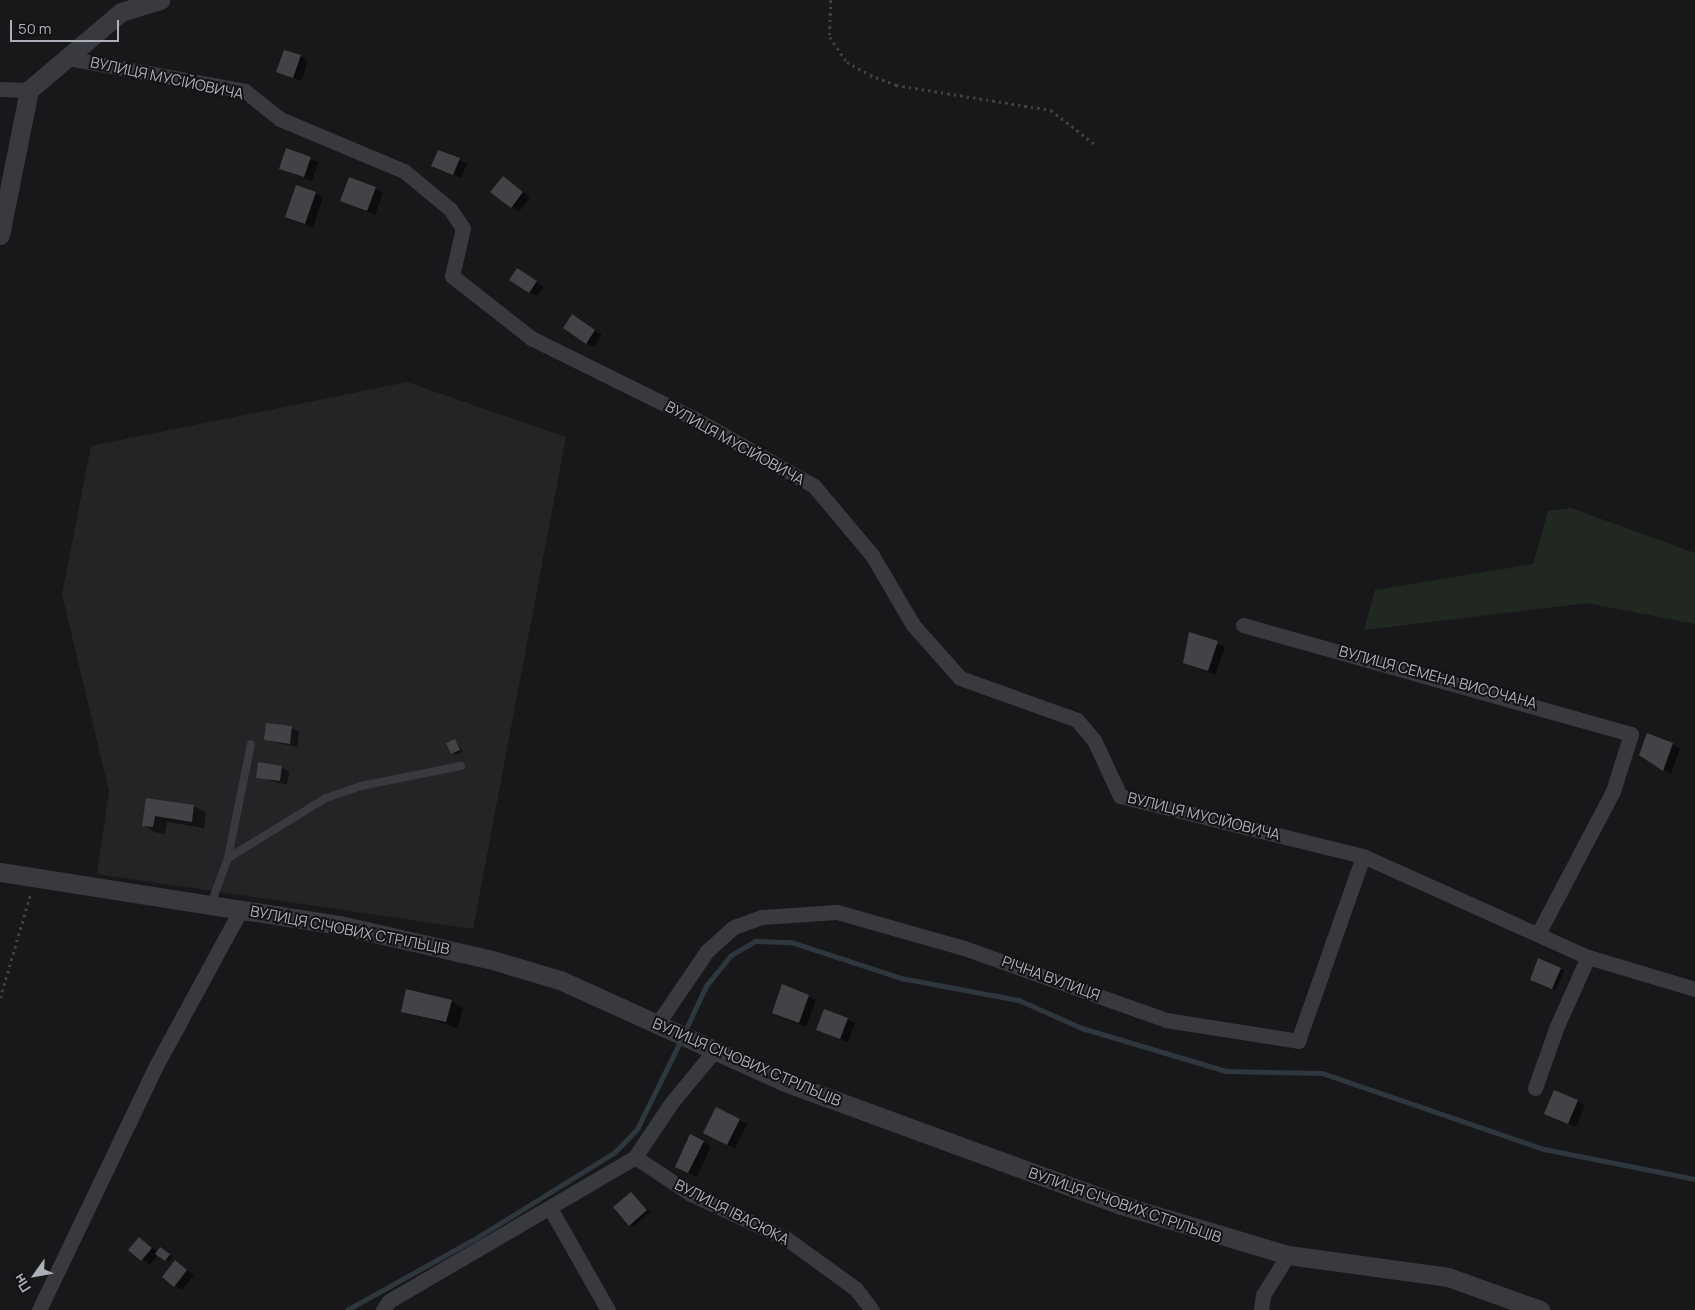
<!DOCTYPE html>
<meta charset="utf-8">
<style>
body{margin:0}
#map{position:relative;width:1695px;height:1310px;overflow:hidden;background:#18181a;font-family:Manrope,sans-serif}
div>[style]{position:absolute}
.built>*{inset:0;background:#242427}
.green>*{inset:0;background:#202821}
.shadow>*{inset:0;background:#0007}
.stream>*{height:4.5px;margin:-2.25px;padding:0 2.25px;transform-origin:2.25px;border-radius:2.25px;background:#2e363e}
.building>*{inset:0;background:#424347}
.path>*{height:2.5px;margin-top:-1.25px;transform-origin:0;background:repeating-linear-gradient(90deg,#3f4146 0 2.5px,transparent 0 6.5px)}
.service>*{height:8px;margin:-4px;padding:0 4px;transform-origin:4px;border-radius:4px;background:#393a3f}
.minor>*{height:15px;margin:-7.5px;padding:0 7.5px;transform-origin:7.5px;border-radius:7.5px;background:#393a3f}
.tertiary>*{height:19px;margin:-9.5px;padding:0 9.5px;transform-origin:9.5px;border-radius:9.5px;background:#393a3f}
span{translate:-50% -50%;white-space:nowrap;text-align:center;line-height:1.15;-webkit-text-stroke:4px #131315;paint-order:stroke}
.street-label{font-size:15px;color:#abafb9}
.north{position:absolute;left:10px;top:1250px;width:50px;height:50px;-webkit-text-stroke:4px #131315;paint-order:stroke;rotate:238deg;font-size:14px;font-weight:700;line-height:20px;text-align:center;color:#abafb9}
.north::after{content:'';display:block;margin:auto;width:18px;height:22px;background:#abafb9;clip-path:polygon(50% 0,100% 100%,50% 72%,0 100%)}
.scale{position:absolute;left:10px;top:20px;width:109px;height:22px;box-sizing:border-box;border:2px solid #abafb9;border-top:0;padding-left:6px;font-size:15px;line-height:18px;white-space:nowrap;color:#abafb9;-webkit-text-stroke:4px #131315;paint-order:stroke}
</style>
<div id="map">
<div class="built">
<div style="clip-path:polygon(407px 382px,566px 437px,473px 929px,97px 874px,109px 791px,62px 594px,91px 446px)"></div>
</div>
<div class="green">
<div style="clip-path:polygon(1571px 508px,1695px 553px,1695px 624px,1587px 603px,1364px 630px,1375px 590px,1533px 564px,1548px 511px)"></div>
</div>
<div class="shadow">
<div style="clip-path:polygon(300px 56px,308px 61px,301px 81px,278px 72px)"></div>
<div style="clip-path:polygon(286px 150px,318px 162px,312px 181px,280px 168px)"></div>
<div style="clip-path:polygon(459px 160px,467px 164px,461px 178px,433px 166px)"></div>
<div style="clip-path:polygon(503px 178px,530px 197px,519px 212px,511px 207px)"></div>
<div style="clip-path:polygon(375px 188px,383px 193px,375px 215px,342px 201px)"></div>
<div style="clip-path:polygon(315px 193px,323px 197px,313px 228px,287px 217px)"></div>
<div style="clip-path:polygon(525px 274px,544px 287px,537px 296px,529px 292px)"></div>
<div style="clip-path:polygon(580px 321px,602px 335px,594px 347px,586px 343px)"></div>
<div style="clip-path:polygon(1190px 633px,1225px 647px,1215px 675px,1185px 663px)"></div>
<div style="clip-path:polygon(291px 727px,299px 732px,297px 747px,265px 740px)"></div>
<div style="clip-path:polygon(1648px 735px,1680px 748px,1671px 774px,1641px 755px)"></div>
<div style="clip-path:polygon(455px 740px,463px 752px,456px 755px,452px 753px)"></div>
<div style="clip-path:polygon(282px 767px,289px 772px,287px 785px,257px 777px)"></div>
<div style="clip-path:polygon(147px 799px,194px 806px,206px 813px,204px 828px,167px 822px,165px 834px,155px 832px,143px 825px)"></div>
<div style="clip-path:polygon(1561px 969px,1564px 971px,1556px 990px,1534px 982px)"></div>
<div style="clip-path:polygon(783px 986px,816px 1000px,806px 1027px,773px 1013px)"></div>
<div style="clip-path:polygon(451px 1001px,463px 1008px,458px 1028px,403px 1011px)"></div>
<div style="clip-path:polygon(847px 1019px,855px 1023px,848px 1042px,818px 1030px)"></div>
<div style="clip-path:polygon(1577px 1101px,1585px 1105px,1576px 1127px,1546px 1114px)"></div>
<div style="clip-path:polygon(739px 1120px,747px 1124px,735px 1149px,712px 1137px)"></div>
<div style="clip-path:polygon(703px 1142px,711px 1146px,697px 1177px,684px 1171px)"></div>
<div style="clip-path:polygon(632px 1193px,650px 1212px,633px 1227px,629px 1225px)"></div>
<div style="clip-path:polygon(139px 1238px,158px 1252px,173px 1257px,169px 1262px,158px 1255px,150px 1265px,130px 1250px)"></div>
<div style="clip-path:polygon(176px 1262px,194px 1275px,182px 1290px,175px 1286px)"></div>
</div>
<div class="stream">
<div style="left:685px;top:1031px;width:50px;rotate:-65deg"></div>
<div style="left:706px;top:986px;width:38px;rotate:-51deg"></div>
<div style="left:730px;top:956px;width:29px;rotate:-31deg"></div>
<div style="left:755px;top:941px;width:36px;rotate:2deg"></div>
<div style="left:791px;top:942px;width:116px;rotate:18.1deg"></div>
<div style="left:901px;top:978px;width:120px;rotate:10.6deg"></div>
<div style="left:1019px;top:1000px;width:69px;rotate:24deg"></div>
<div style="left:1082px;top:1028px;width:150px;rotate:16.6deg"></div>
<div style="left:1226px;top:1071px;width:96px;rotate:1.2deg"></div>
<div style="left:1322px;top:1073px;width:235px;rotate:18.9deg"></div>
<div style="left:1544px;top:1149px;width:154px;rotate:11.2deg"></div>
<div style="left:347px;top:1310px;width:150px;rotate:-29.1deg"></div>
<div style="left:478px;top:1237px;width:161px;rotate:-31.8deg"></div>
<div style="left:615px;top:1152px;width:32px;rotate:-46deg"></div>
<div style="left:637px;top:1129px;width:99px;rotate:-63.7deg"></div>
</div>
<div class="building">
<div style="clip-path:polygon(284px 50px,301px 55px,293px 78px,276px 72px)"></div>
<div style="clip-path:polygon(286px 148px,311px 157px,304px 177px,279px 169px)"></div>
<div style="clip-path:polygon(438px 150px,460px 158px,453px 175px,431px 166px)"></div>
<div style="clip-path:polygon(503px 176px,523px 192px,511px 208px,490px 192px)"></div>
<div style="clip-path:polygon(349px 177px,376px 187px,367px 211px,340px 201px)"></div>
<div style="clip-path:polygon(296px 185px,316px 192px,305px 224px,285px 217px)"></div>
<div style="clip-path:polygon(517px 268px,537px 281px,529px 293px,509px 280px)"></div>
<div style="clip-path:polygon(572px 314px,595px 330px,586px 344px,563px 328px)"></div>
<div style="clip-path:polygon(1189px 632px,1218px 641px,1208px 671px,1183px 663px)"></div>
<div style="clip-path:polygon(266px 723px,292px 726px,290px 744px,264px 740px)"></div>
<div style="clip-path:polygon(1647px 733px,1673px 743px,1663px 771px,1639px 755px)"></div>
<div style="clip-path:polygon(455px 739px,460px 750px,451px 754px,446px 743px)"></div>
<div style="clip-path:polygon(258px 762px,282px 766px,280px 781px,256px 778px)"></div>
<div style="clip-path:polygon(146px 798px,194px 805px,192px 822px,155px 816px,153px 827px,142px 826px)"></div>
<div style="clip-path:polygon(1538px 958px,1561px 968px,1552px 989px,1530px 980px)"></div>
<div style="clip-path:polygon(782px 984px,809px 995px,799px 1023px,772px 1013px)"></div>
<div style="clip-path:polygon(406px 989px,452px 1000px,446px 1022px,401px 1012px)"></div>
<div style="clip-path:polygon(824px 1009px,848px 1018px,840px 1039px,816px 1030px)"></div>
<div style="clip-path:polygon(1554px 1090px,1578px 1100px,1568px 1124px,1544px 1114px)"></div>
<div style="clip-path:polygon(716px 1107px,740px 1119px,727px 1145px,703px 1133px)"></div>
<div style="clip-path:polygon(690px 1134px,704px 1141px,688px 1173px,675px 1167px)"></div>
<div style="clip-path:polygon(631px 1192px,647px 1210px,629px 1226px,613px 1207px)"></div>
<div style="clip-path:polygon(139px 1237px,152px 1248px,141px 1261px,128px 1250px)"></div>
<div style="clip-path:polygon(160px 1247px,170px 1254px,165px 1261px,155px 1254px)"></div>
<div style="clip-path:polygon(175px 1260px,187px 1270px,174px 1287px,162px 1277px)"></div>
</div>
<div class="path">
<div style="left:831px;top:0;width:37px;rotate:92deg"></div>
<div style="left:830px;top:37px;width:30px;rotate:56deg"></div>
<div style="left:847px;top:62px;width:26px;rotate:29deg"></div>
<div style="left:870px;top:75px;width:28px;rotate:21deg"></div>
<div style="left:896px;top:85px;width:157px;rotate:9.2deg"></div>
<div style="left:1051px;top:110px;width:57px;rotate:37.9deg"></div>
<div style="left:0;top:998px;width:110px;rotate:-73.7deg"></div>
</div>
<div class="service">
<div style="left:228px;top:858px;width:115px;rotate:-31.5deg"></div>
<div style="left:326px;top:798px;width:37px;rotate:-19deg"></div>
<div style="left:361px;top:786px;width:102px;rotate:-11.3deg"></div>
<div style="left:211px;top:904px;width:49px;rotate:-69.7deg"></div>
<div style="left:228px;top:858px;width:116px;rotate:-78.6deg"></div>
</div>
<div class="minor">
<div style="left:67px;top:58px;width:181px;rotate:10.5deg"></div>
<div style="left:245px;top:91px;width:45px;rotate:38.7deg"></div>
<div style="left:280px;top:119px;width:134px;rotate:22.8deg"></div>
<div style="left:404px;top:171px;width:60px;rotate:39.6deg"></div>
<div style="left:450px;top:209px;width:23px;rotate:56deg"></div>
<div style="left:463px;top:228px;width:49px;rotate:102.9deg"></div>
<div style="left:452px;top:276px;width:100px;rotate:38.1deg"></div>
<div style="left:531px;top:338px;width:185px;rotate:26.3deg"></div>
<div style="left:697px;top:420px;width:134px;rotate:29.4deg"></div>
<div style="left:814px;top:486px;width:90px;rotate:50deg"></div>
<div style="left:872px;top:555px;width:81px;rotate:59.6deg"></div>
<div style="left:913px;top:625px;width:71px;rotate:48.4deg"></div>
<div style="left:960px;top:678px;width:124px;rotate:19.7deg"></div>
<div style="left:1077px;top:720px;width:26px;rotate:50deg"></div>
<div style="left:1094px;top:740px;width:62px;rotate:65.1deg"></div>
<div style="left:1120px;top:796px;width:250px;rotate:13.9deg"></div>
<div style="left:1363px;top:856px;width:247px;rotate:24.2deg"></div>
<div style="left:1588px;top:957px;width:112px;rotate:16.7deg"></div>
<div style="left:0;top:89px;width:29px;rotate:2deg"></div>
<div style="left:1243px;top:625px;width:403px;rotate:15.7deg"></div>
<div style="left:1631px;top:734px;width:60px;rotate:107.5deg"></div>
<div style="left:1613px;top:791px;width:159px;rotate:117.7deg"></div>
<div style="left:658px;top:1023px;width:87px;rotate:-55.8deg"></div>
<div style="left:707px;top:951px;width:36px;rotate:-42deg"></div>
<div style="left:734px;top:927px;width:30px;rotate:-20deg"></div>
<div style="left:762px;top:917px;width:75px;rotate:-3.8deg"></div>
<div style="left:837px;top:912px;width:132px;rotate:15.8deg"></div>
<div style="left:964px;top:948px;width:214px;rotate:19.6deg"></div>
<div style="left:1166px;top:1020px;width:134px;rotate:9deg"></div>
<div style="left:1298px;top:1041px;width:196px;rotate:-70.6deg"></div>
<div style="left:1535px;top:1088px;width:66px;rotate:-70.5deg"></div>
<div style="left:1557px;top:1026px;width:76px;rotate:-65.8deg"></div>
<div style="left:635px;top:1157px;width:67px;rotate:33.5deg"></div>
<div style="left:691px;top:1194px;width:106px;rotate:25.1deg"></div>
<div style="left:787px;top:1239px;width:85px;rotate:35.9deg"></div>
<div style="left:856px;top:1289px;width:26px;rotate:53deg"></div>
<div style="left:550px;top:1208px;width:117px;rotate:60.4deg"></div>
<div style="left:39px;top:1310px;width:273px;rotate:-64.4deg"></div>
<div style="left:157px;top:1064px;width:176px;rotate:-61.5deg"></div>
<div style="left:383px;top:1310px;width:11px;rotate:-56deg"></div>
<div style="left:389px;top:1301px;width:285px;rotate:-30.3deg"></div>
<div style="left:635px;top:1157px;width:66px;rotate:-56.1deg"></div>
<div style="left:672px;top:1102px;width:67px;rotate:-50.4deg"></div>
<div style="left:1261px;top:1310px;width:15px;rotate:-82deg"></div>
<div style="left:1263px;top:1295px;width:47px;rotate:-58deg"></div>
</div>
<div class="tertiary">
<div style="left:0;top:235px;width:148px;rotate:-78.7deg"></div>
<div style="left:29px;top:90px;width:121px;rotate:-40.3deg"></div>
<div style="left:121px;top:12px;width:41px;rotate:-17.1deg"></div>
<div style="left:0;top:872px;width:344px;rotate:8.9deg"></div>
<div style="left:340px;top:925px;width:153px;rotate:12.9deg"></div>
<div style="left:489px;top:959px;width:74px;rotate:16.5deg"></div>
<div style="left:560px;top:980px;width:247px;rotate:24.4deg"></div>
<div style="left:785px;top:1082px;width:358px;rotate:20.1deg"></div>
<div style="left:1121px;top:1205px;width:174px;rotate:16.7deg"></div>
<div style="left:1288px;top:1255px;width:162px;rotate:7.8deg"></div>
<div style="left:1448px;top:1277px;width:98px;rotate:19.7deg"></div>
</div>
<div class="street-label">
<span style="left:167px;top:78px;rotate:12deg">ВУЛИЦЯ МУСІЙОВИЧА</span>
<span style="left:735px;top:443px;rotate:29deg">ВУЛИЦЯ МУСІЙОВИЧА</span>
<span style="left:1438px;top:677px;rotate:15deg">ВУЛИЦЯ СЕМЕНА ВИСОЧАНА</span>
<span style="left:1204px;top:816px;rotate:14deg">ВУЛИЦЯ МУСІЙОВИЧА</span>
<span style="left:350px;top:930px;rotate:11deg">ВУЛИЦЯ СІЧОВИХ СТРІЛЬЦІВ</span>
<span style="left:1051px;top:978px;rotate:20deg">РІЧНА ВУЛИЦЯ</span>
<span style="left:747px;top:1062px;rotate:23deg">ВУЛИЦЯ СІЧОВИХ СТРІЛЬЦІВ</span>
<span style="left:1125px;top:1205px;rotate:19deg">ВУЛИЦЯ СІЧОВИХ СТРІЛЬЦІВ</span>
<span style="left:732px;top:1212px;rotate:27deg">ВУЛИЦЯ ІВАСЮКА</span>
</div>
<div class="north">Пн</div>
<div class="scale">50 m</div>
</div>
